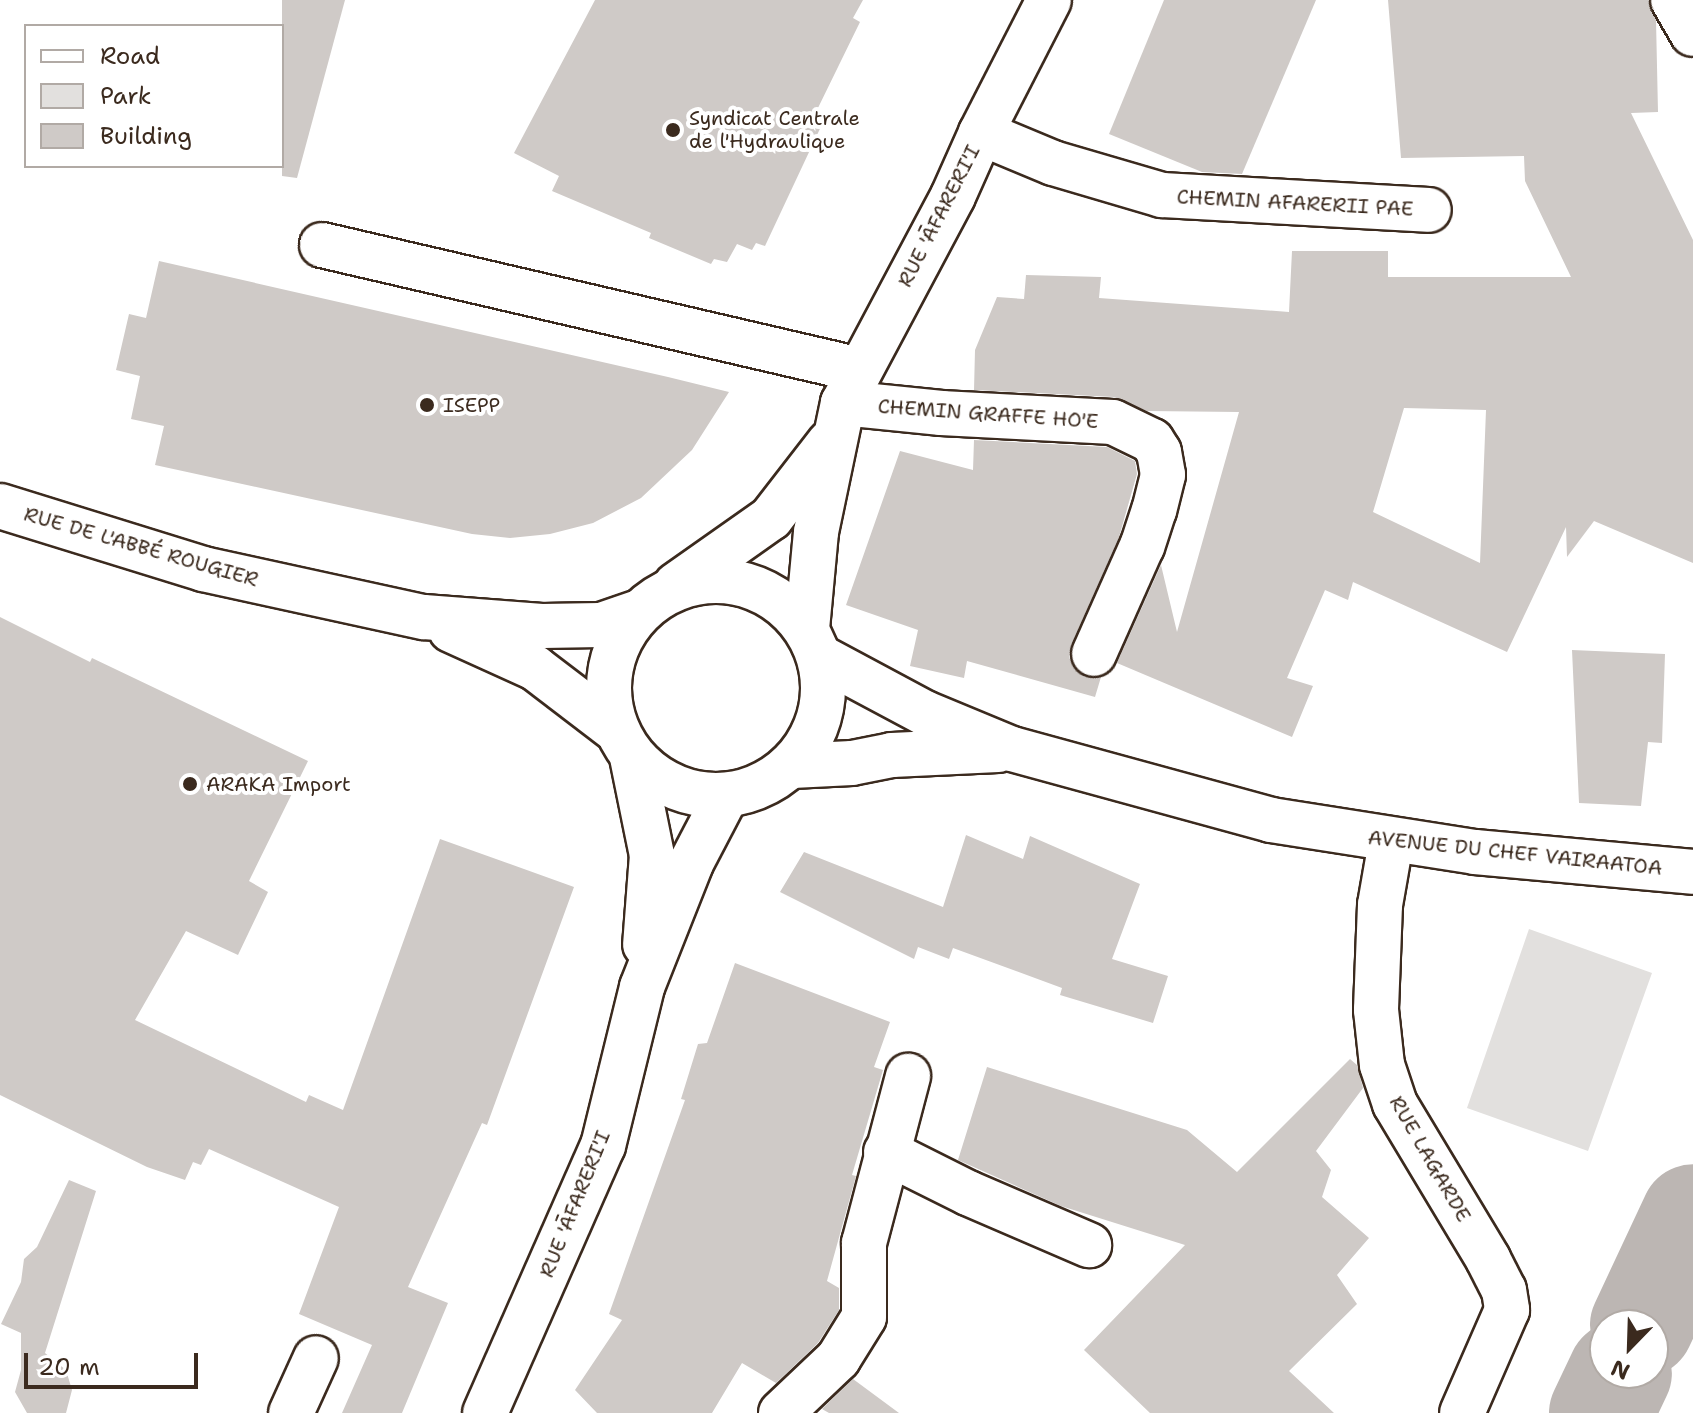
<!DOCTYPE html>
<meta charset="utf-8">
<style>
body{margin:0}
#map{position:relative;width:1693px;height:1413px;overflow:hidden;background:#fff;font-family:"Shantell Sans",sans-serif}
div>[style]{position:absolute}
.green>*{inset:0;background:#e2e0de}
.river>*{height:104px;margin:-52px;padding:0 52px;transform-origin:52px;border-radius:52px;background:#bcb6b3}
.building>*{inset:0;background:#cfcac7}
.roads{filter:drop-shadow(2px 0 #3b2a1e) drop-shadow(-2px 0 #3b2a1e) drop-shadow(0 2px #3b2a1e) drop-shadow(0 -2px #3b2a1e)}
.minor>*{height:44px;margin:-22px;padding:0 22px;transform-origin:22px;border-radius:22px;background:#fff}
.major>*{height:44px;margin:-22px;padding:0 22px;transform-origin:22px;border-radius:22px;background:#fff}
.major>.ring{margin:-22px;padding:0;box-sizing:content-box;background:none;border:44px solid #fff;border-radius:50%}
.dots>*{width:22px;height:22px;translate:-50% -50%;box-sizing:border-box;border:4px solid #fff;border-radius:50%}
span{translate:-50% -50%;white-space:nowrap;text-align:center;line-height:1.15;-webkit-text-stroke:8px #fff;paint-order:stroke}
.poi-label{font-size:20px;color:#3b2a1e}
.left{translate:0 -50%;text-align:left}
.street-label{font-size:20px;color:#3b2a1e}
.legend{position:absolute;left:24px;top:24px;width:260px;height:144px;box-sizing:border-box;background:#fff;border:2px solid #b1aaa5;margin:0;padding:10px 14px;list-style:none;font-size:24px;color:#3b2a1e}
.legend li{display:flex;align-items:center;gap:16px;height:40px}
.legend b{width:40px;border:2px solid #b1aaa5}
.north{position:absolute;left:1589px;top:1309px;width:80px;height:80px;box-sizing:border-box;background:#fff;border:2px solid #b1aaa5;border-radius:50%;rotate:203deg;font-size:22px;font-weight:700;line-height:32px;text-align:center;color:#3b2a1e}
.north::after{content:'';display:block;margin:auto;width:28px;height:36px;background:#3b2a1e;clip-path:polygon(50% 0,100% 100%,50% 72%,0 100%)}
.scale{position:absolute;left:24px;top:1353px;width:174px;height:36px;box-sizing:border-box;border:4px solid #3b2a1e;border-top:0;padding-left:10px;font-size:24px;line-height:28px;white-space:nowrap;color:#3b2a1e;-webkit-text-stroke:6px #fff;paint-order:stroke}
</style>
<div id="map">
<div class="green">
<div style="clip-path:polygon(1529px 929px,1652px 973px,1588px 1151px,1467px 1108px)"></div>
</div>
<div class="river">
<div style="left:1642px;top:1325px;width:120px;rotate:-64.9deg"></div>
<div style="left:1601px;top:1413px;width:44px;rotate:-64.6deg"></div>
</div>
<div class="building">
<div style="clip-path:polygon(282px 0,345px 0,297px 178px,282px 176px)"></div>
<div style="clip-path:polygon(595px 0,863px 0,853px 18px,860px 22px,816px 112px,825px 118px,765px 246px,756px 243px,752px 250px,737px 244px,727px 262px,714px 259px,711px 264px,649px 238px,651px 233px,552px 191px,559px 176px,514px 153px)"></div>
<div style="clip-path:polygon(1164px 0,1316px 0,1242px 174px,1202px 172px,1109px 134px)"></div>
<div style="clip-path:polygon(evenodd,1388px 0,1648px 0,1656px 20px,1658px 112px,1631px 113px,1693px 240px,1693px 563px,1594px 521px,1567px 557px,1566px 527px,1507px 652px,1353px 582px,1348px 600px,1325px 590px,1287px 678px,1313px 686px,1292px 737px,1117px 663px,1161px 565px,1177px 632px,1239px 412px,1147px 411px,1114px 397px,974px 390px,975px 350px,997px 297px,1024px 299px,1026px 275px,1101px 277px,1099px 298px,1289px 312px,1292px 251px,1388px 251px,1388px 277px,1571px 277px,1525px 181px,1524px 156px,1401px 158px,1388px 0,1404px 408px,1486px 410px,1480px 563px,1373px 512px,1404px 408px)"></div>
<div style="clip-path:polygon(159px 261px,668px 377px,729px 392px,692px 450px,641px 498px,593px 523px,550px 534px,510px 538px,472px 534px,155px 465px,164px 426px,131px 419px,140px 376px,116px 370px,129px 314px,146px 318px)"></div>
<div style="clip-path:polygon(974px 440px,1107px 447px,1135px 461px,1137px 474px,1119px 537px,1071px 645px,1069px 657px,1074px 669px,1085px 677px,1101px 677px,1095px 697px,967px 661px,964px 678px,910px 666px,918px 630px,846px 605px,900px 451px,973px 470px)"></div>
<div style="clip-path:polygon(0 617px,90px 662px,92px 658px,308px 761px,249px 881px,268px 892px,238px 955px,186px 931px,135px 1020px,306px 1102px,309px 1095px,343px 1110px,440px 839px,574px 887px,487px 1125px,482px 1123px,408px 1287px,448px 1303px,402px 1413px,342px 1413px,372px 1345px,299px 1314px,339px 1207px,209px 1149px,201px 1165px,193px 1162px,185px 1180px,147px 1167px,0 1095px)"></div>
<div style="clip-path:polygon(1572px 650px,1665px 654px,1662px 743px,1648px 742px,1641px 806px,1579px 803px)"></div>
<div style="clip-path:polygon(966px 835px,1023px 859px,1030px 836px,1140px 884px,1112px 959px,1168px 976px,1153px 1023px,1060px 995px,1062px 988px,953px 948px,949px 959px,918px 947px,914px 959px,780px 892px,804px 852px,943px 907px)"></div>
<div style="clip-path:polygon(735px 963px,890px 1022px,874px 1067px,883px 1070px,852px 1175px,856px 1176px,827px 1281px,839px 1288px,839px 1310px,818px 1343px,776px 1383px,742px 1363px,712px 1413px,597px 1413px,575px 1390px,622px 1320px,609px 1314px,685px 1100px,681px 1099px,698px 1044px,707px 1043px)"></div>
<div style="clip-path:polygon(1350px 1059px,1357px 1065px,1363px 1088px,1316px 1151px,1331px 1170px,1322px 1197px,1369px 1238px,1337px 1275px,1357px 1304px,1289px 1371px,1334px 1413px,1150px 1413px,1084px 1350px,1185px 1245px,1061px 1206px,958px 1160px,987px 1067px,1187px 1130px,1237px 1172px)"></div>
<div style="clip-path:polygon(69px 1180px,96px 1191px,45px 1353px,66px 1370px,72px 1390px,66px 1413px,27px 1413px,15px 1392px,21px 1370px,21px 1333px,1px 1324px,21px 1282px,24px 1259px,37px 1247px)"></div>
<div style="clip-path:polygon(853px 1379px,899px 1413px,829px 1413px,822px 1409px)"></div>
</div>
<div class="roads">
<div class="minor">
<div style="left:1673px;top:0;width:39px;rotate:60deg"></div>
<div style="left:981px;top:133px;width:78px;rotate:22.6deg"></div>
<div style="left:1053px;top:163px;width:114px;rotate:16.4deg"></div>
<div style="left:1162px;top:195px;width:267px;rotate:3.2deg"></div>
<div style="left:322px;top:245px;width:552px;rotate:13.08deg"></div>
<div style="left:843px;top:403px;width:99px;rotate:5.8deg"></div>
<div style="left:941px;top:413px;width:172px;rotate:3deg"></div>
<div style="left:1113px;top:422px;width:43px;rotate:26deg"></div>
<div style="left:1152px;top:441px;width:13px;rotate:58deg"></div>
<div style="left:1159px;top:452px;width:23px;rotate:80deg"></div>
<div style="left:1163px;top:475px;width:36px;rotate:104deg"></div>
<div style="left:1154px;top:510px;width:38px;rotate:108deg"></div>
<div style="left:1142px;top:546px;width:118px;rotate:114deg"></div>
<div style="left:632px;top:757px;width:100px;rotate:78.5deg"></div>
<div style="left:652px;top:855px;width:90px;rotate:94.4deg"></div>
<div style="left:1391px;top:842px;width:64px;rotate:99.9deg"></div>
<div style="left:1380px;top:905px;width:105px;rotate:92.2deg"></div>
<div style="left:1376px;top:1010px;width:55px;rotate:83.8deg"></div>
<div style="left:1382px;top:1065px;width:41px;rotate:71.6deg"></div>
<div style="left:1395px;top:1104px;width:181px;rotate:59deg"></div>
<div style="left:1488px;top:1259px;width:35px;rotate:63deg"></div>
<div style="left:1504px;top:1290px;width:20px;rotate:81deg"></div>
<div style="left:1507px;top:1310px;width:112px;rotate:113.6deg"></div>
<div style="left:886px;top:1152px;width:92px;rotate:26.6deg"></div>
<div style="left:968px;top:1193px;width:132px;rotate:23.3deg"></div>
<div style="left:291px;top:1413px;width:60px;rotate:-65.6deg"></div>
<div style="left:485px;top:1413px;width:292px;rotate:-66.2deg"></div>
<div style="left:603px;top:1146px;width:164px;rotate:-76.2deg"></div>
<div style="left:642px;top:987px;width:133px;rotate:-68.4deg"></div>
<div style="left:691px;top:863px;width:76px;rotate:-62.4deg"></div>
<div style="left:781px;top:1413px;width:79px;rotate:-43.5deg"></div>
<div style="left:838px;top:1359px;width:49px;rotate:-58.2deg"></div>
<div style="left:864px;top:1317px;width:74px;rotate:-90deg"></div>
<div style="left:864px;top:1243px;width:173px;rotate:-75.2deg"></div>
</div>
<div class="major">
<div style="left:0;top:506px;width:213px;rotate:17.2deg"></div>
<div style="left:203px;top:569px;width:226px;rotate:12.3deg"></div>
<div style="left:424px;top:617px;width:118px;rotate:4.4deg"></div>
<div style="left:542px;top:626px;width:59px;rotate:-1deg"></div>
<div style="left:601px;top:625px;width:40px;rotate:-18.9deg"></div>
<div class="ring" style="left:609px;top:581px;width:170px;height:170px"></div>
<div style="left:676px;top:585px;width:116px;rotate:-35.2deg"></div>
<div style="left:771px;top:518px;width:95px;rotate:-52.3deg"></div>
<div style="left:807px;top:629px;width:97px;rotate:-84.7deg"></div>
<div style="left:816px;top:532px;width:132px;rotate:-78.2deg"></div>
<div style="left:843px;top:403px;width:234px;rotate:-62deg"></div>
<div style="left:953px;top:196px;width:69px;rotate:-66deg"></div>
<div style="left:981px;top:133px;width:149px;rotate:-62.9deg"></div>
<div style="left:451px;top:630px;width:92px;rotate:24.3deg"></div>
<div style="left:535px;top:668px;width:102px;rotate:37.4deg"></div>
<div style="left:820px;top:657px;width:119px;rotate:28.1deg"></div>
<div style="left:925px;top:713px;width:94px;rotate:22.5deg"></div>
<div style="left:1012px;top:749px;width:269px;rotate:15.3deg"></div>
<div style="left:1271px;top:820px;width:206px;rotate:8.9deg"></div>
<div style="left:1475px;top:852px;width:219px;rotate:5.2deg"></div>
<div style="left:792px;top:766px;width:60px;rotate:-2.9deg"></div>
<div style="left:852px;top:763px;width:41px;rotate:-11.3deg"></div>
<div style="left:892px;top:755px;width:106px;rotate:-2.7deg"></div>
</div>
</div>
<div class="dots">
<div style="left:673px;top:130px;background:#3b2a1e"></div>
<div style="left:427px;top:405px;background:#3b2a1e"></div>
<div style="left:190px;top:784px;background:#3b2a1e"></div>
</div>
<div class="poi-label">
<span class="left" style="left:689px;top:130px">Syndicat Centrale<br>de l'Hydraulique</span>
<span class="left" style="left:443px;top:405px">ISEPP</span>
<span class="left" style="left:206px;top:784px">ARAKA Import</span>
</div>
<div class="street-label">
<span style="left:1295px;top:203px;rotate:3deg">CHEMIN AFARERII PAE</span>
<span style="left:939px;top:216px;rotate:-63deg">RUE 'ĀFARERI'I</span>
<span style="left:988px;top:414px;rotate:4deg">CHEMIN GRAFFE HO'E</span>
<span style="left:141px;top:547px;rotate:16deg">RUE DE L'ABBÉ ROUGIER</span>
<span style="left:1515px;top:853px;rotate:6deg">AVENUE DU CHEF VAIRAATOA</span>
<span style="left:1430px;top:1159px;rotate:60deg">RUE LAGARDE</span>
<span style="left:575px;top:1204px;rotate:-68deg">RUE 'ĀFARERI'I</span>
</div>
<ul class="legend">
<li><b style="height:10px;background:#fff"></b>Road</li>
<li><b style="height:22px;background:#e2e0de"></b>Park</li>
<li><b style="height:22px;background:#cfcac7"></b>Building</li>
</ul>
<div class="north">N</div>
<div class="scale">20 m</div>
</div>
